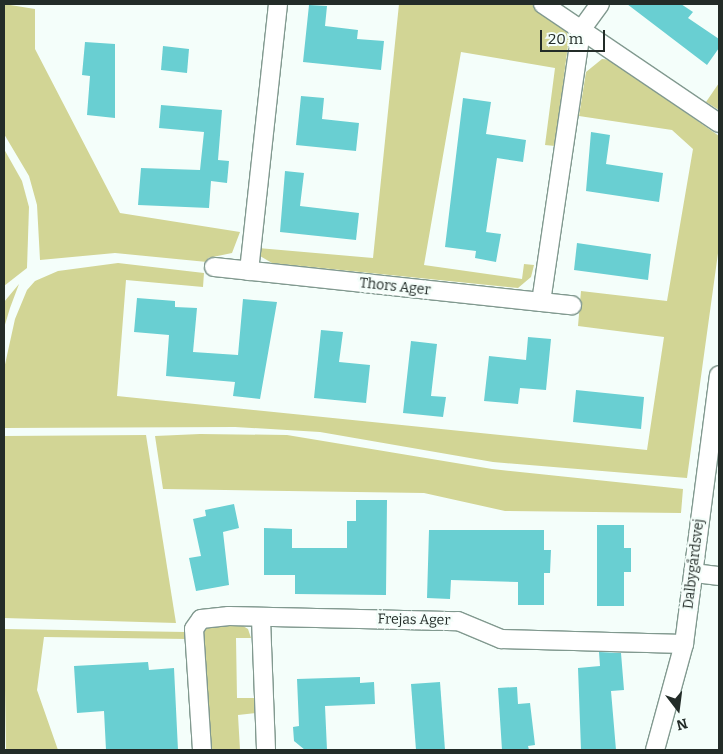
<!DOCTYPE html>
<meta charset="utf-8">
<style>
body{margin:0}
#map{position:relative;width:723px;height:754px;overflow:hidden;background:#f4fefa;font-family:Bitter,serif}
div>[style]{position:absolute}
.green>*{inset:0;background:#d2d595}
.building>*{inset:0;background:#69cfd2}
.roads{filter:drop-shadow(1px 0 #81998f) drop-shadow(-1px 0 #81998f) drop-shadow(0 1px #81998f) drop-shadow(0 -1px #81998f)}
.minor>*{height:18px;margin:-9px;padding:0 9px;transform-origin:9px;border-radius:9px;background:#fff}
span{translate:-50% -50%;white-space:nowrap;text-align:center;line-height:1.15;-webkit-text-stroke:4.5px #f4fefa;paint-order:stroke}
.street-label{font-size:14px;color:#232c28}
.frame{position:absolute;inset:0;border:5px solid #232c28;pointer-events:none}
.north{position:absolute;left:653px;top:684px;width:50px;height:50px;-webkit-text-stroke:4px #f4fefa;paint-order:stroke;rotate:165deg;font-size:14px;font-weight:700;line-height:20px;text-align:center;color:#232c28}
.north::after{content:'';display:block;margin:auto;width:18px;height:22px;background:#232c28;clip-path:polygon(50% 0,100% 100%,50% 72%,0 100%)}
.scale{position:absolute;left:540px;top:30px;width:65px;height:22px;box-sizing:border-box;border:2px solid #232c28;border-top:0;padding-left:6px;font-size:15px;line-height:18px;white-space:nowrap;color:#232c28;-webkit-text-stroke:4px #f4fefa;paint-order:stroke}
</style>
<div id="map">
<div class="green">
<div style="clip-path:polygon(4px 4px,35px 9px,35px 49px,120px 213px,240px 232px,232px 253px,208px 258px,207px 262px,115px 253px,40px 260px,37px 205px,29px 176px,4px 134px)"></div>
<div style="clip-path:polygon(399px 4px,531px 4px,564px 27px,569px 37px,555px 146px,545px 145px,555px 68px,461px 52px,424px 265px,522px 279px,524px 264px,534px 265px,531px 277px,518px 288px,272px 263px,260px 256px,258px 248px,373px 258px)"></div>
<div style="clip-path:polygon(602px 59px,611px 60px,719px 136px,719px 246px,687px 478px,493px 462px,320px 432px,235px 427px,4px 428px,4px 369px,15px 319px,27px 290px,35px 281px,58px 271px,118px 263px,204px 273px,203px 287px,126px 280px,117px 396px,647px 450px,664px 337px,578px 326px,581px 291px,667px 301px,693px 149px,672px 130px,579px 116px,586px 72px)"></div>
<div style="clip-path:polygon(719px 83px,719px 110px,706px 102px)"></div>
<div style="clip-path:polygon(4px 149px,22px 181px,29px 207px,27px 268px,4px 286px)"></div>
<div style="clip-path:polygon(19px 284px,10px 308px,4px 328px,4px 302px)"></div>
<div style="clip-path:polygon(200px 434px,287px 435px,492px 469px,683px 489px,681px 513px,505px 511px,424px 493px,163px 489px,155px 436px)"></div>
<div style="clip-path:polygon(146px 435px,176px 623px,4px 618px,4px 436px)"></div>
<div style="clip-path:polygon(238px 623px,248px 629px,251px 638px,236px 638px,237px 698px,254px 698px,257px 713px,238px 715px,240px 750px,257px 750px,208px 750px,201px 641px,205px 630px,215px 624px)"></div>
<div style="clip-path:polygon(4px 629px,186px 632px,187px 639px,44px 637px,37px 690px,58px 750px,6px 750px)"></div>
</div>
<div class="building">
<div style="clip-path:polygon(627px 4px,681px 4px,693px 12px,688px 18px,719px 39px,719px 48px,707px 65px)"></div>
<div style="clip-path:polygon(309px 5px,327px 6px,325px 26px,358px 30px,357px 39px,384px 41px,381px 70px,303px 62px)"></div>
<div style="clip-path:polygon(85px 42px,115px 44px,115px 118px,87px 115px,90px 76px,82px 75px)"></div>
<div style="clip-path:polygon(163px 46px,189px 49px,187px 73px,161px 70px)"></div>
<div style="clip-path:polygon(301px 96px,324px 98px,322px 119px,359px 123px,356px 151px,296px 145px)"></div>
<div style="clip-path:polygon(463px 98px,491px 102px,486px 134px,526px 140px,523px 162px,497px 158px,486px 232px,501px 234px,496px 262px,475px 258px,476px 251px,445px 247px)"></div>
<div style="clip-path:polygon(161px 105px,222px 110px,218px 160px,229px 161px,227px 183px,211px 181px,209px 208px,138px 205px,141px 168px,200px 170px,204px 132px,159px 128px)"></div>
<div style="clip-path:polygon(591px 132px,610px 135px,606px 164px,663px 173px,659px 202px,586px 191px)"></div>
<div style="clip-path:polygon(285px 171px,304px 173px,300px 206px,359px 213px,356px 240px,280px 232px)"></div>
<div style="clip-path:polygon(577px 243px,651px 254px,648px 280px,574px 270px)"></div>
<div style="clip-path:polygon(137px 298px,175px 301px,175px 307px,197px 308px,193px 352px,238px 355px,243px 299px,277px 302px,260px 399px,233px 396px,235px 382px,166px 376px,169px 335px,134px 332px)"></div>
<div style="clip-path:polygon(321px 330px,343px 332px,339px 362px,370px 365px,366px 403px,314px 398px)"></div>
<div style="clip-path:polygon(528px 337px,551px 339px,546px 390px,520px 388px,518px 404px,484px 401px,489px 356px,526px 360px)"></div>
<div style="clip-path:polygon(411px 341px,437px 344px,431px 396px,446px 397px,443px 417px,403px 413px)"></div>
<div style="clip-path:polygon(576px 390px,644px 397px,641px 429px,573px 422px)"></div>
<div style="clip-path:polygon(356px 500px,387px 500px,386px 595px,295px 594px,295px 575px,264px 575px,264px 528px,292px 529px,292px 548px,347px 548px,347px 521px,356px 521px)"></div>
<div style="clip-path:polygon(234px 504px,239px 528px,223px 532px,229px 585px,196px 591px,189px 558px,201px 556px,193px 519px,206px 516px,205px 510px)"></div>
<div style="clip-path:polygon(597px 525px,624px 525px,624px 548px,631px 548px,631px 572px,624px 572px,624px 606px,597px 606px)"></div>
<div style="clip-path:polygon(429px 530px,544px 530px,544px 550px,551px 550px,550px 573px,544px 573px,544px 605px,518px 605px,518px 582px,451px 580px,450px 599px,427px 598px)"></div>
<div style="clip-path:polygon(599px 652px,621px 653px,624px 690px,611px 691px,616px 750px,581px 750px,578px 668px,600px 666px)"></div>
<div style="clip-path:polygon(148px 662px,149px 670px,174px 668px,178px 750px,106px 750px,104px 711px,77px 713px,74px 666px)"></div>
<div style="clip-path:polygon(360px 677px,360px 683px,374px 682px,375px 704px,325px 706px,327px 750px,305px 750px,294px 741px,293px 727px,299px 726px,297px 679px)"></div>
<div style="clip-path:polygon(440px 682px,445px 750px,416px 750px,411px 684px)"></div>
<div style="clip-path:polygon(517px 687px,518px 704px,530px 703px,535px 745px,528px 746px,529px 750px,502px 750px,498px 688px)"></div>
</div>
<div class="roads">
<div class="minor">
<div style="left:543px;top:4px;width:212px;rotate:34.1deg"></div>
<div style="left:214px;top:267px;width:360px;rotate:6.1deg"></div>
<div style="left:249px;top:271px;width:269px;rotate:-83.8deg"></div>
<div style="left:541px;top:302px;width:275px;rotate:-81.6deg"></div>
<div style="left:581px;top:30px;width:32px;rotate:-54deg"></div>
<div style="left:694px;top:573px;width:25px;rotate:7deg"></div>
<div style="left:261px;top:619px;width:131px;rotate:87.8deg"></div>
<div style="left:202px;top:750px;width:121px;rotate:-93.8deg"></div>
<div style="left:194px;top:629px;width:12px;rotate:-55deg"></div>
<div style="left:201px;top:619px;width:28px;rotate:-6deg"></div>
<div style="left:229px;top:616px;width:229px;rotate:1.3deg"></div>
<div style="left:458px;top:621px;width:47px;rotate:22.7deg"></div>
<div style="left:501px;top:639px;width:183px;rotate:1.6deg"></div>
<div style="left:655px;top:750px;width:110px;rotate:-74.7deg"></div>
<div style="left:684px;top:644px;width:271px;rotate:-82.6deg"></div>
</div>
</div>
<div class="street-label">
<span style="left:395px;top:287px;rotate:6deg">Thors Ager</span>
<span style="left:694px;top:564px;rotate:-83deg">Dalbygårdsvej</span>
<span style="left:414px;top:620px;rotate:1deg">Frejas Ager</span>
</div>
<div class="frame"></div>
<div class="north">N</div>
<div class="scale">20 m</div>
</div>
